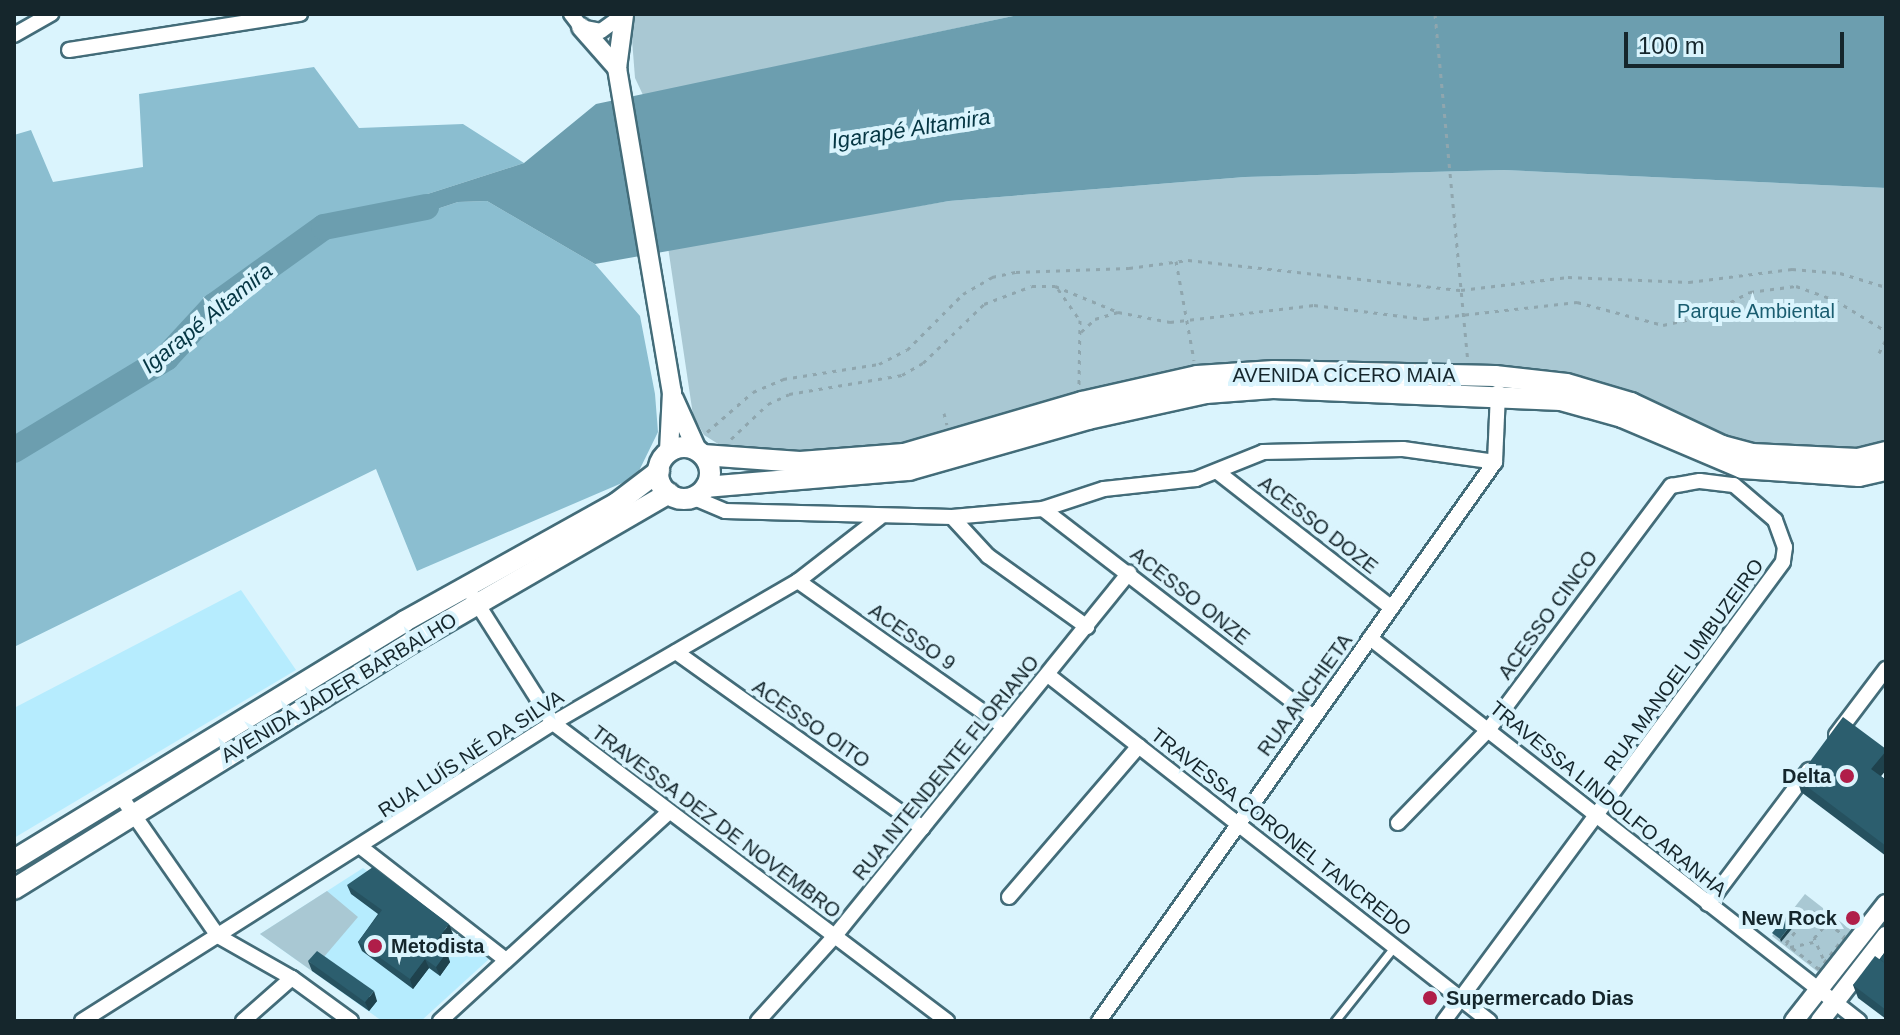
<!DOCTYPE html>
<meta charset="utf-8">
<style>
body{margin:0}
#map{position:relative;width:1900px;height:1035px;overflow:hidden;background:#daf4fd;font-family:Arial,sans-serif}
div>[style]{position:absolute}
.built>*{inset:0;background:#b6ecfe}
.green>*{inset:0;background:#a9c8d3}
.forest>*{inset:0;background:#8bbed0}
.water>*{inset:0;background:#6c9eaf}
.river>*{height:26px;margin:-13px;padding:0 13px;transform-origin:13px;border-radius:13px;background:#6c9eaf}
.path>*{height:3px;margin-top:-1.5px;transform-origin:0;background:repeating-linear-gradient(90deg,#8fa6ae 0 4px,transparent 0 10px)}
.roads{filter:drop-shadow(2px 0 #436c79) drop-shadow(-2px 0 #436c79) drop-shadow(0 2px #436c79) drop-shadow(0 -2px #436c79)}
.service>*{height:7px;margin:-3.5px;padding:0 3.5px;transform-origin:3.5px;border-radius:3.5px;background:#fff}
.minor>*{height:14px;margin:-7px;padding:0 7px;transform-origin:7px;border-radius:7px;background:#fff}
.tertiary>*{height:18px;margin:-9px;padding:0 9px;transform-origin:9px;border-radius:9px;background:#fff}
.secondary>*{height:20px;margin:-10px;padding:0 10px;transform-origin:10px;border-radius:10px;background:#fff}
.secondary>.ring{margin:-10px;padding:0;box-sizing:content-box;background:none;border:20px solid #fff;border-radius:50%}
.wall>*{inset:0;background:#26515f}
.shaded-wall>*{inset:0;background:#1f424d}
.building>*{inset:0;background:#2c5e6e}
.dots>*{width:22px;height:22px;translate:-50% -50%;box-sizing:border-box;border:4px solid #daf4fd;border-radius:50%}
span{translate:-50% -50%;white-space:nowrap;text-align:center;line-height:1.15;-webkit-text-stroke:8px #daf4fd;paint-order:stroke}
.park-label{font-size:20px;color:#1a5d70}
.street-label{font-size:20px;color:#15262c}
.poi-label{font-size:20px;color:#15262c;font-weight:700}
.right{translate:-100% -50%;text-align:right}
.left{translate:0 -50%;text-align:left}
.water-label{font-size:22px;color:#053643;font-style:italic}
.frame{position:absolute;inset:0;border:16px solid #15262c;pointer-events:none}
.scale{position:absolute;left:1624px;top:32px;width:220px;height:36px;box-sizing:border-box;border:4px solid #15262c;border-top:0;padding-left:10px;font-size:24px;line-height:28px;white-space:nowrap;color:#15262c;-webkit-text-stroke:6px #daf4fd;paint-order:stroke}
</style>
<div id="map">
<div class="built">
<div style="clip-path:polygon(241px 590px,296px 670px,14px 838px,14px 708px)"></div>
<div style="clip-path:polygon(363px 868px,489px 959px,421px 1021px,382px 1021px,260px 934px)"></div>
</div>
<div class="green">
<div style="clip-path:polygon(630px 14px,1023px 14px,643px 95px,635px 78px)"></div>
<div style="clip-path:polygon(1504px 170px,1886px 188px,1886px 444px,1856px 452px,1778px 451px,1724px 439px,1632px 394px,1575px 375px,1504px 367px,1274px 360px,1195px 367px,1080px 391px,950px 434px,858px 452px,799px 454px,723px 447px,704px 435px,693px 415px,668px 247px,949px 201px,1245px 177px)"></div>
<div style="clip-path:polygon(327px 891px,358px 917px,312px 971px,260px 934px)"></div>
<div style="clip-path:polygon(1805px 894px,1851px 930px,1818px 972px,1772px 936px)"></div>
</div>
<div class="forest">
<div style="clip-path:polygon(314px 67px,359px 128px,463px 124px,524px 163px,415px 198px,393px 213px,413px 217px,458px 202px,487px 201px,595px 264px,640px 316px,655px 394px,658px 432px,636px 477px,417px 571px,376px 469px,14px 647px,14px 135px,31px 130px,53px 182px,143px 167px,139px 94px)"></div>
</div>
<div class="water">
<div style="clip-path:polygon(1023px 14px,1886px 14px,1886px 188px,1504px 170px,1245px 177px,949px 201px,595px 264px,487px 201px,458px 202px,413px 217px,391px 213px,415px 198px,524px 163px,596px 104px)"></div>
</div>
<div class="river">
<div style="left:14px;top:450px;width:178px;rotate:-31.2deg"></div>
<div style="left:166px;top:358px;width:71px;rotate:-47.3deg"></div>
<div style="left:214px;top:306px;width:135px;rotate:-35.7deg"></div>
<div style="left:324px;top:227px;width:104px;rotate:-11.1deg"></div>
</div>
<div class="path">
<div style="left:1435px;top:14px;width:348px;rotate:84.6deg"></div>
<div style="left:1176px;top:261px;width:101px;rotate:79.7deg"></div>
<div style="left:1058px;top:289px;width:38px;rotate:55deg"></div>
<div style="left:1080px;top:320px;width:65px;rotate:90.9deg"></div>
<div style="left:1081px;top:332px;width:19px;rotate:-43deg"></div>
<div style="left:1095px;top:319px;width:24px;rotate:-17deg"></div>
<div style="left:1879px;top:353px;width:16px;rotate:-63deg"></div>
<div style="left:944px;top:413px;width:12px;rotate:76deg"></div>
<div style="left:707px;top:432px;width:61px;rotate:-41deg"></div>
<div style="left:753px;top:392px;width:33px;rotate:-23deg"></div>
<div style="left:783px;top:379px;width:97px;rotate:-8.9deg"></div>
<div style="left:879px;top:364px;width:31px;rotate:-27deg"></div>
<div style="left:907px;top:350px;width:79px;rotate:-45deg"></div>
<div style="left:963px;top:294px;width:34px;rotate:-30deg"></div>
<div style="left:992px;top:277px;width:25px;rotate:-12deg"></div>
<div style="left:1016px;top:272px;width:113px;rotate:-2deg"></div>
<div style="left:1129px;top:268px;width:60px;rotate:-7.7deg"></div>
<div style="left:1188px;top:260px;width:275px;rotate:6.3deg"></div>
<div style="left:1461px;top:290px;width:108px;rotate:-6.9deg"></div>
<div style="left:1568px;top:277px;width:121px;rotate:2.4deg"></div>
<div style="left:1689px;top:282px;width:104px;rotate:-7.2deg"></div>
<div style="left:1792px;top:269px;width:48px;rotate:4.8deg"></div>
<div style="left:1840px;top:273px;width:48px;rotate:16.9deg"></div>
<div style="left:731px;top:439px;width:51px;rotate:-43.4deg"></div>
<div style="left:768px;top:404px;width:23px;rotate:-25deg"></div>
<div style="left:789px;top:394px;width:115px;rotate:-9.5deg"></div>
<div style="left:902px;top:375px;width:24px;rotate:-30deg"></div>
<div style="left:923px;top:363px;width:85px;rotate:-44deg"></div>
<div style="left:984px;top:304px;width:51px;rotate:-20.6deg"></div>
<div style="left:1032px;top:286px;width:23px"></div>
<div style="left:1055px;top:286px;width:68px;rotate:22.4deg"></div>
<div style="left:1118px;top:312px;width:53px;rotate:10.9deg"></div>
<div style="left:1170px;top:322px;width:145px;rotate:-6.7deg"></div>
<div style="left:1314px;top:305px;width:112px;rotate:7.2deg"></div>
<div style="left:1425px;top:319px;width:153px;rotate:-6.4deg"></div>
<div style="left:1577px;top:302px;width:89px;rotate:15deg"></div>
<div style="left:1663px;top:325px;width:42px;rotate:-12.4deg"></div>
<div style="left:1704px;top:316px;width:52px;rotate:-27.6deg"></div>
<div style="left:1750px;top:292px;width:46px;rotate:-7.4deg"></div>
<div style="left:1796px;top:286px;width:41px;rotate:19.7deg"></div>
<div style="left:1835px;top:300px;width:60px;rotate:31.3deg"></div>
<div style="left:1812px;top:911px;width:41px;rotate:37.1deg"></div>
<div style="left:1845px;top:936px;width:42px;rotate:128.2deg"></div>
<div style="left:1819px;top:969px;width:42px;rotate:-141.8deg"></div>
<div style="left:1786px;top:943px;width:41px;rotate:-50.9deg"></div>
<div style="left:1790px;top:947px;width:24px;rotate:-12deg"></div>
<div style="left:1823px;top:958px;width:22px;rotate:-114deg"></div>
<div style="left:1814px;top:938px;width:20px;rotate:-49deg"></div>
</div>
<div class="roads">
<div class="service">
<div style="left:1335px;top:1021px;width:95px;rotate:-51.4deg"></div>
</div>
<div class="minor">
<div style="left:571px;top:14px;width:16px;rotate:52deg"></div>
<div style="left:581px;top:27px;width:20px;rotate:11deg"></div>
<div style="left:601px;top:31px;width:29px;rotate:-36deg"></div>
<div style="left:14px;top:35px;width:43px;rotate:-29.6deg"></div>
<div style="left:69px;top:50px;width:234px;rotate:-8.9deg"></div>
<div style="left:1219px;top:473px;width:219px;rotate:38deg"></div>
<div style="left:692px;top:497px;width:36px;rotate:23deg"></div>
<div style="left:725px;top:511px;width:227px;rotate:1.5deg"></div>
<div style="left:952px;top:517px;width:91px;rotate:-5deg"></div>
<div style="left:1043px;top:509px;width:64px;rotate:-18.2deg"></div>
<div style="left:1104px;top:489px;width:93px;rotate:-6.2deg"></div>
<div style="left:1196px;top:479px;width:72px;rotate:-21.9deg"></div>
<div style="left:1263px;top:452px;width:140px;rotate:-1.2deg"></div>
<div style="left:1403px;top:449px;width:93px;rotate:8deg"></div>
<div style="left:1043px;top:509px;width:339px;rotate:37.6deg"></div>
<div style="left:952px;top:517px;width:53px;rotate:47.3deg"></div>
<div style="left:988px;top:556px;width:122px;rotate:35.6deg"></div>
<div style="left:798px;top:581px;width:251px;rotate:35.3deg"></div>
<div style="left:473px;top:597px;width:149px;rotate:57.6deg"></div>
<div style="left:553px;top:723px;width:494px;rotate:37.1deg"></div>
<div style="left:1370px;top:638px;width:621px;rotate:38.07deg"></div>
<div style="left:676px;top:652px;width:303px;rotate:35.5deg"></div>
<div style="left:1048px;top:675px;width:561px;rotate:38.12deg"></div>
<div style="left:1836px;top:735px;width:83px;rotate:-52.9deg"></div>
<div style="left:120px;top:795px;width:172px;rotate:55.2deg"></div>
<div style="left:218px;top:936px;width:85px;rotate:29.6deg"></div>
<div style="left:292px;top:978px;width:73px;rotate:36.1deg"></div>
<div style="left:1398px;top:823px;width:131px;rotate:-45.9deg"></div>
<div style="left:1489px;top:729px;width:304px;rotate:-53.2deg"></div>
<div style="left:1671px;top:486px;width:29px;rotate:-10deg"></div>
<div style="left:1700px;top:481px;width:34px;rotate:7deg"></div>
<div style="left:1734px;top:485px;width:54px;rotate:40.5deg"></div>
<div style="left:1775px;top:520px;width:29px;rotate:70deg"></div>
<div style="left:1785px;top:547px;width:15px;rotate:98deg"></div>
<div style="left:1783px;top:562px;width:571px;rotate:126.45deg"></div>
<div style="left:362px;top:848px;width:182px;rotate:37.9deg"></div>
<div style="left:1009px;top:897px;width:199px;rotate:-49.3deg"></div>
<div style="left:1708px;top:904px;width:168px;rotate:-53deg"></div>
<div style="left:82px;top:1021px;width:557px;rotate:-32.32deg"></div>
<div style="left:553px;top:723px;width:283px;rotate:-30.1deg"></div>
<div style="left:798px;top:581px;width:103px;rotate:-37.9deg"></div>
<div style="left:243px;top:1021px;width:65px;rotate:-41.3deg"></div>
<div style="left:440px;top:1021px;width:310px;rotate:-42.4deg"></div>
<div style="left:758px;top:1021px;width:113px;rotate:-47.9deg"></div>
<div style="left:834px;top:937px;width:469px;rotate:-51deg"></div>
<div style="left:1099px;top:1021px;width:685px;rotate:-54.69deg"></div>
<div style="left:1495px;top:462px;width:70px;rotate:-87.5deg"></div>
</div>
<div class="tertiary">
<div style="left:624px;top:15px;width:53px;rotate:97.5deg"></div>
<div style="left:617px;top:68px;width:329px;rotate:80.4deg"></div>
<div style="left:672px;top:392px;width:60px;rotate:92.9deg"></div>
<div style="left:581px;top:27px;width:55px;rotate:48.7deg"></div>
<div style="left:674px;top:399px;width:56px;rotate:65.7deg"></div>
<div style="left:1794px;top:1021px;width:149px;rotate:-51.8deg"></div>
<div style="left:1820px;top:1021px;width:108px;rotate:-52.2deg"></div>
</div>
<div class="secondary">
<div class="ring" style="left:658px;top:447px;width:32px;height:32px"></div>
<div style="left:703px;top:455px;width:97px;rotate:4.1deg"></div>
<div style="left:800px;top:462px;width:104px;rotate:-4.4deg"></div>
<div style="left:904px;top:454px;width:185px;rotate:-16.3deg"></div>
<div style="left:1082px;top:402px;width:118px;rotate:-12.7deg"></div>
<div style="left:1197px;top:376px;width:77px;rotate:-3.7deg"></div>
<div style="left:1274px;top:371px;width:221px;rotate:1.3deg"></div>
<div style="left:1495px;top:376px;width:72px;rotate:6.3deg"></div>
<div style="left:1567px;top:384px;width:67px;rotate:16.5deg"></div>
<div style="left:1631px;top:403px;width:101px;rotate:25.3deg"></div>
<div style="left:1722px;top:446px;width:31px;rotate:15deg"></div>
<div style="left:1752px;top:454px;width:106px;rotate:2.7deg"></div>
<div style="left:1858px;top:459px;width:29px;rotate:-14deg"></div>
<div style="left:706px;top:487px;width:204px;rotate:-4.8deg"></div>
<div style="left:909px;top:470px;width:186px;rotate:-15.9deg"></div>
<div style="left:1088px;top:419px;width:121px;rotate:-12.4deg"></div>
<div style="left:1206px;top:393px;width:67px;rotate:-4.3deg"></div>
<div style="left:1273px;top:388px;width:288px;rotate:2.4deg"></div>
<div style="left:1561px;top:400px;width:63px;rotate:15.6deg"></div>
<div style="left:1622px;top:417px;width:130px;rotate:23deg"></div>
<div style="left:1742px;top:468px;width:117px;rotate:3.9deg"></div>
<div style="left:1859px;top:476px;width:28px;rotate:-13deg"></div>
<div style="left:14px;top:860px;width:458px;rotate:-31.4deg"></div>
<div style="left:405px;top:621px;width:243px;rotate:-29.1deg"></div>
<div style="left:617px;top:503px;width:53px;rotate:-37.3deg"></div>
<div style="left:14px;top:889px;width:468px;rotate:-31.8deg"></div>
<div style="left:412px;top:642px;width:297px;rotate:-30.1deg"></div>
</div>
</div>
<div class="wall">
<div style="clip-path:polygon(1886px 749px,1886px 770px,1881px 776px,1886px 780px,1886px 856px,1801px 792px,1797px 779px)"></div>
<div style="clip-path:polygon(347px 885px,453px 934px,442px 948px,450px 962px,440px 976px,429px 968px,413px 989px,362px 951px,358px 942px,378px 914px,351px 894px)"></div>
<div style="clip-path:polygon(1886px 947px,1886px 1019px,1858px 998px,1853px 985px,1880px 959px,1885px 952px,1884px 949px)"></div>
<div style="clip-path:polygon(308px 961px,377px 1001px,369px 1011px,312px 971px)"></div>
</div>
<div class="shaded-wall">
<div style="clip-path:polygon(1886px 751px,1886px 770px,1876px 782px,1871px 769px)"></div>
<div style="clip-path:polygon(1793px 922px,1795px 925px,1781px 942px,1780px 939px)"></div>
<div style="clip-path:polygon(449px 924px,453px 934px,438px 953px,435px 943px)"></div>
<div style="clip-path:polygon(447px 952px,450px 962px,440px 976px,436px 967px)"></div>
<div style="clip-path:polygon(425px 959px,429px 968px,413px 989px,410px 979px)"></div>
<div style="clip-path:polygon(374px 991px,377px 1001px,369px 1011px,365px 1002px)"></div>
</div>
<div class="building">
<div style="clip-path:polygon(1843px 717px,1886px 749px,1886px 751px,1871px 769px,1886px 780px,1886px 846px,1797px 779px)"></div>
<div style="clip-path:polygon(evenodd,373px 867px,449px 924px,435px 943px,447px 952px,436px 967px,425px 959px,410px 979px,358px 942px,382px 910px,347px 885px,373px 867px,426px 936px,415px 951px,412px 949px,426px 936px)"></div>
<div style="clip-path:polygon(1786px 916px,1793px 922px,1780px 939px,1772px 933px)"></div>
<div style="clip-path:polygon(317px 951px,374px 991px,365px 1002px,308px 961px)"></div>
<div style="clip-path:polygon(1885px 952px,1886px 953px,1886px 964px,1880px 959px)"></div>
<div style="clip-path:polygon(1875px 956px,1886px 964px,1886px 1010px,1853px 985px)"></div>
</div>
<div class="dots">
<div style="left:1847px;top:776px;background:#b01e49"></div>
<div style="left:1853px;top:918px;background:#b01e49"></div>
<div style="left:375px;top:946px;background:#b01e49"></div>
<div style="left:1430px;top:998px;background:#b01e49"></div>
</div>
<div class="park-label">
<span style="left:1756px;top:311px">Parque Ambiental</span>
</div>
<div class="street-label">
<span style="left:1344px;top:375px">AVENIDA CÍCERO MAIA</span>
<span style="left:1318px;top:525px;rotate:38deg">ACESSO DOZE</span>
<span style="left:1190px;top:596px;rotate:38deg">ACESSO ONZE</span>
<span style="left:1548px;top:615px;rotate:-54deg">ACESSO CINCO</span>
<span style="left:912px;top:637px;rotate:35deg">ACESSO 9</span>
<span style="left:1684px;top:665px;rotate:-54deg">RUA MANOEL UMBUZEIRO</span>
<span style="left:339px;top:688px;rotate:-31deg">AVENIDA JADER BARBALHO</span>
<span style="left:1305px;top:695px;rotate:-54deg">RUA ANCHIETA</span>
<span style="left:811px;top:724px;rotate:35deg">ACESSO OITO</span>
<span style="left:471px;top:754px;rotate:-33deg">RUA LUÍS NÉ DA SILVA</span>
<span style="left:946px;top:768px;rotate:-51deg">RUA INTENDENTE FLORIANO</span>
<span style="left:1608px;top:799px;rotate:39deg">TRAVESSA LINDOLFO ARANHA</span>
<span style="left:716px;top:822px;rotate:37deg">TRAVESSA DEZ DE NOVEMBRO</span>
<span style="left:1281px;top:832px;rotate:38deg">TRAVESSA CORONEL TANCREDO</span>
</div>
<div class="poi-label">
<span class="right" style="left:1831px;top:776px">Delta</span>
<span class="right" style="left:1837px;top:918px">New Rock</span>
<span class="left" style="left:391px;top:946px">Metodista</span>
<span class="left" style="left:1446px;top:998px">Supermercado Dias</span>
</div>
<div class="water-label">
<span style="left:911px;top:129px;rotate:-9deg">Igarapé Altamira</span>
<span style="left:207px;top:318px;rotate:-39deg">Igarapé Altamira</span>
</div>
<div class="frame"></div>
<div class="scale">100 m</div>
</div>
